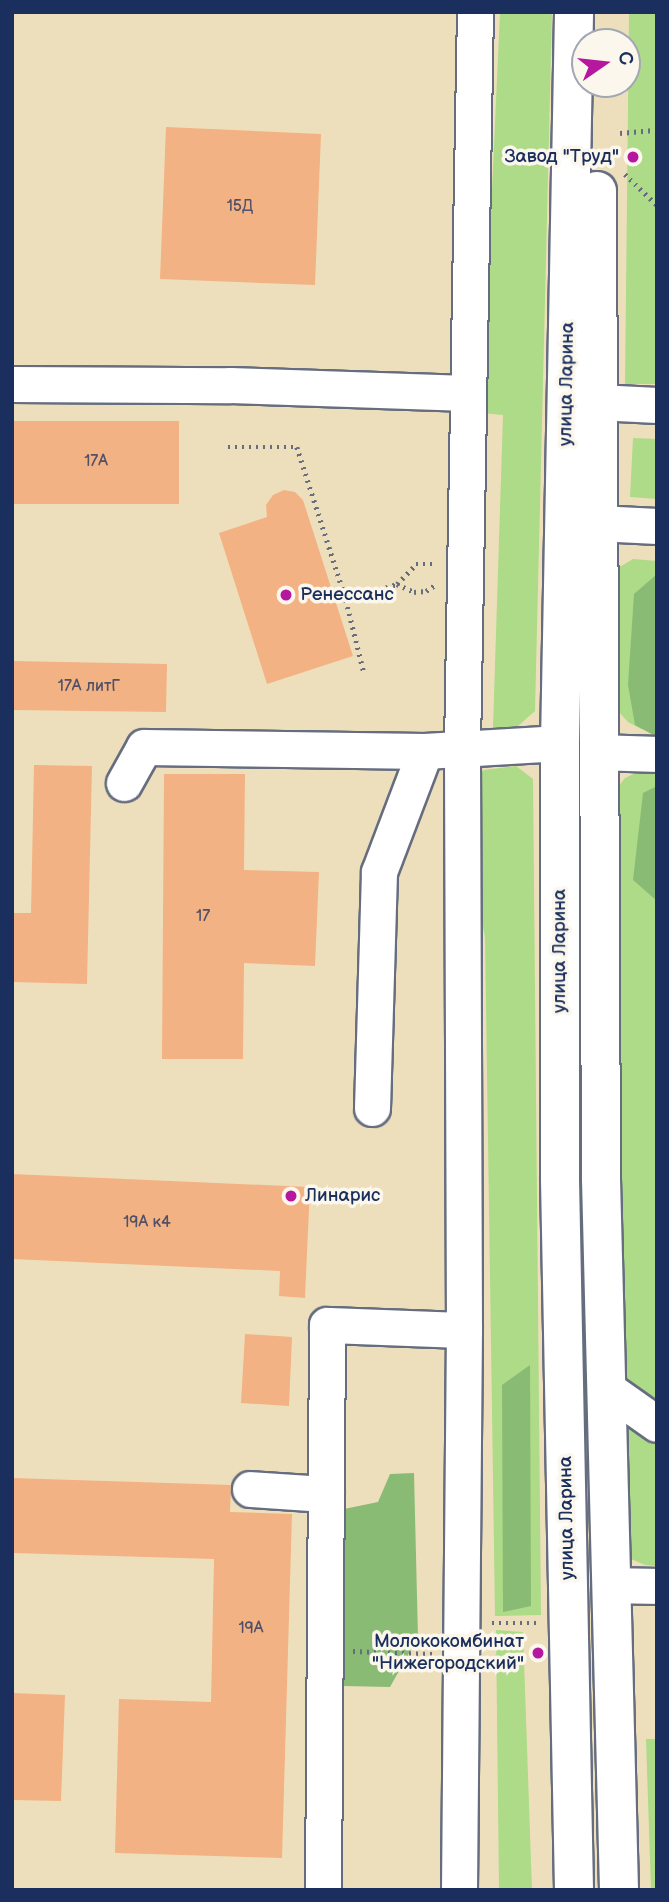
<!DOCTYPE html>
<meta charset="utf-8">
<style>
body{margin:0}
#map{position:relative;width:669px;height:1902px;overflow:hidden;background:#eedfbc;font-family:"Balsamiq Sans",sans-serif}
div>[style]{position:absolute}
.green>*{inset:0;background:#addb87}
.forest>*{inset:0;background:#8abb74}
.building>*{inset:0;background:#f3b283}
.path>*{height:4.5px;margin-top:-2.25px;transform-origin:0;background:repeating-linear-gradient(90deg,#656d7f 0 2px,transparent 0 7px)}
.roads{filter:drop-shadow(2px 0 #656d7f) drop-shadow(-2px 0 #656d7f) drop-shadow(0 2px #656d7f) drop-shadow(0 -2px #656d7f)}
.minor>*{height:35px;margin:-17.5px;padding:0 17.5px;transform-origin:17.5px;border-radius:17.5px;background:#fff}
.major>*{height:38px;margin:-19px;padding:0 19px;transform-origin:19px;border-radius:19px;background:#fff}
.dots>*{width:19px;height:19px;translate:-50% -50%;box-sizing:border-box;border:4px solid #fbf7ec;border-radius:50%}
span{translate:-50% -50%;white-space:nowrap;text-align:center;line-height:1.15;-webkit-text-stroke:7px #fbf7ec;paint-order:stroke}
.number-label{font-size:16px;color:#515067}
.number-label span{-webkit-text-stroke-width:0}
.poi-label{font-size:19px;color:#1b2f5e}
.right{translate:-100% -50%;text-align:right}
.left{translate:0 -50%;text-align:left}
.street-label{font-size:19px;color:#1b2f5e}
.frame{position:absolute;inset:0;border:14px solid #1b2f5e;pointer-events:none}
.north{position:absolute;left:571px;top:28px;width:70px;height:70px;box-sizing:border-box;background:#fbf7ec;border:2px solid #a1a7b3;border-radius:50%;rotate:76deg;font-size:19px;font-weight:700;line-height:28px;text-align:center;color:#1b2f5e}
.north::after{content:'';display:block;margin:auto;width:24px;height:32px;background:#b5179e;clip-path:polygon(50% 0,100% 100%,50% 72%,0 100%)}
</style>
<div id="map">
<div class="green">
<div style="clip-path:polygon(500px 12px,552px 12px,535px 711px,517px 727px,493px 727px,503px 415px,482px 413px)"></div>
<div style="clip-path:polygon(629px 12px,657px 12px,657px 384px,625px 384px)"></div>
<div style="clip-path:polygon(633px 438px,657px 439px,657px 499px,630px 497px)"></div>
<div style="clip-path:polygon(633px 559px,657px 561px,657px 730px,641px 729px,628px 722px,618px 711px,618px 568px)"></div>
<div style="clip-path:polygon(516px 766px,533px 779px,541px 1615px,495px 1616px,485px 937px,471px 865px,473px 780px,484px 770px)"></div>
<div style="clip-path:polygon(642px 770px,657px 770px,657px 1566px,645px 1565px,631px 1559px,625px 1547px,615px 791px,625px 778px)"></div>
<div style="clip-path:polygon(496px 1630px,523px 1632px,532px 1890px,499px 1890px)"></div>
<div style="clip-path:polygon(646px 1739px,657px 1739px,657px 1890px,651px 1890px)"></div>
</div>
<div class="forest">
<div style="clip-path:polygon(657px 574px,657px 737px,635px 725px,628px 685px,634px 594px)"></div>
<div style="clip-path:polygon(657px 786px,657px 901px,633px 880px,643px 793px)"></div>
<div style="clip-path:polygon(530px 1365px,531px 1606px,503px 1612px,502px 1385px)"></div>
<div style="clip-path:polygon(414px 1473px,418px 1637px,390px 1687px,343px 1686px,344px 1509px,378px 1502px,390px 1474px)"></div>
</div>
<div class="building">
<div style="clip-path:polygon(166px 127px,321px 134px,315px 285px,160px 279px)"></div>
<div style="clip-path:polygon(12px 421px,179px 421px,179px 504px,12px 504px)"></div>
<div style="clip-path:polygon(284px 490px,295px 492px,303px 500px,353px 656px,267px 684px,219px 533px,267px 517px,266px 505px,273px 495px)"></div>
<div style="clip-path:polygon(12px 661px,167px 664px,166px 712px,12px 710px)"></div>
<div style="clip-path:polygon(34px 765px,92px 766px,87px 984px,12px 982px,12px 913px,31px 913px)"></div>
<div style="clip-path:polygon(164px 774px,245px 774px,244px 870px,319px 872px,315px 966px,244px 963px,243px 1059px,162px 1059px)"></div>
<div style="clip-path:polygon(12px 1174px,310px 1187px,305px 1298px,279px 1296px,280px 1271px,12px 1259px)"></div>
<div style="clip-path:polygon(245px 1334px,292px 1337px,289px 1406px,241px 1403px)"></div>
<div style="clip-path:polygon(12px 1478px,231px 1485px,230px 1512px,292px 1514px,282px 1858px,115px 1853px,119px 1699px,211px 1702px,214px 1559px,12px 1553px)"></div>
<div style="clip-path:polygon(12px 1693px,65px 1695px,61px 1801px,12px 1800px)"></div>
</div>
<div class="path">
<div style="left:620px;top:133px;width:37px;rotate:-5deg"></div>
<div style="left:625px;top:174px;width:45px;rotate:44.1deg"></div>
<div style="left:228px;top:447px;width:69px"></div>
<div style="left:297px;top:447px;width:161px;rotate:72.2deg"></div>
<div style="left:346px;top:600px;width:75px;rotate:76.1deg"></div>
<div style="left:397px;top:584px;width:19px;rotate:25deg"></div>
<div style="left:414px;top:592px;width:12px;rotate:-5deg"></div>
<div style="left:426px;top:591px;width:11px;rotate:-34deg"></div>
<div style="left:346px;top:600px;width:53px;rotate:-17.4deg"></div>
<div style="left:397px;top:584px;width:28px;rotate:-46deg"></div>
<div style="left:416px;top:564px;width:18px"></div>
<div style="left:492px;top:1623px;width:47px"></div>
<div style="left:353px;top:1651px;width:79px;rotate:2.2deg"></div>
</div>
<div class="roads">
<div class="minor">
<div style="left:12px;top:384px;width:218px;rotate:0.3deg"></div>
<div style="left:230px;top:385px;width:238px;rotate:1.9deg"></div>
<div style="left:597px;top:402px;width:60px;rotate:2.9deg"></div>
<div style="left:597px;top:523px;width:60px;rotate:2.9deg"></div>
<div style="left:598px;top:752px;width:59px;rotate:1.9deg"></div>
<div style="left:124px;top:783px;width:41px;rotate:-60.9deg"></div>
<div style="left:144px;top:747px;width:281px;rotate:0.8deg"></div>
<div style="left:372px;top:1108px;width:236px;rotate:-88.3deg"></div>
<div style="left:379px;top:872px;width:129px;rotate:-69.2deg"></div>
<div style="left:425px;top:751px;width:135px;rotate:-3.4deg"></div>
<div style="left:606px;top:1388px;width:62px;rotate:35.2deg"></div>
<div style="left:250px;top:1489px;width:76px;rotate:3.8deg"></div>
<div style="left:610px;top:1585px;width:47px;rotate:1.2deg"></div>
<div style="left:323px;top:1890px;width:565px;rotate:-89.59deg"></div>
<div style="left:327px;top:1325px;width:137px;rotate:2.1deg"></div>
<div style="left:459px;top:1890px;width:560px;rotate:-89.49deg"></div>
<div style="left:464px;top:1330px;width:584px;rotate:-90.2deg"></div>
<div style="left:462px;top:746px;width:734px;rotate:-88.99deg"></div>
</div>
<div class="major">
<div style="left:597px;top:191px;width:988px;rotate:89.77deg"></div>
<div style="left:601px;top:1179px;width:711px;rotate:88.55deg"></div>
<div style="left:574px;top:1890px;width:712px;rotate:-91.13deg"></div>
<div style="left:560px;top:1178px;width:435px;rotate:-90deg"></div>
<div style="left:560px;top:743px;width:731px;rotate:-88.9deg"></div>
</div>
</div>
<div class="dots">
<div style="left:633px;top:157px;background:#b5179e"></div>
<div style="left:286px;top:595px;background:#b5179e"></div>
<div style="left:291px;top:1196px;background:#b5179e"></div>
<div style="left:538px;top:1653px;background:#b5179e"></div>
</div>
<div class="number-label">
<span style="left:240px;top:207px">15Д</span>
<span style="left:96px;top:462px">17А</span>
<span style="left:89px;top:687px">17А литГ</span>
<span style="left:203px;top:917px">17</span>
<span style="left:147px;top:1223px">19А к4</span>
<span style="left:251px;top:1629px">19А</span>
</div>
<div class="poi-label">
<span class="right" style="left:619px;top:157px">Завод "Труд"</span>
<span class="left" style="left:300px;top:595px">Ренессанс</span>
<span class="left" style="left:305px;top:1196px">Линарис</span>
<span class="right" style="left:524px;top:1653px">Молококомбинат<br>"Нижегородский"</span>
</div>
<div class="street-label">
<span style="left:567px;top:384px;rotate:-89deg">улица Ларина</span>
<span style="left:560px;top:951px;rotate:-90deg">улица Ларина</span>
<span style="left:567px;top:1518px;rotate:-91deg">улица Ларина</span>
</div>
<div class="frame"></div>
<div class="north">С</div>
</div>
